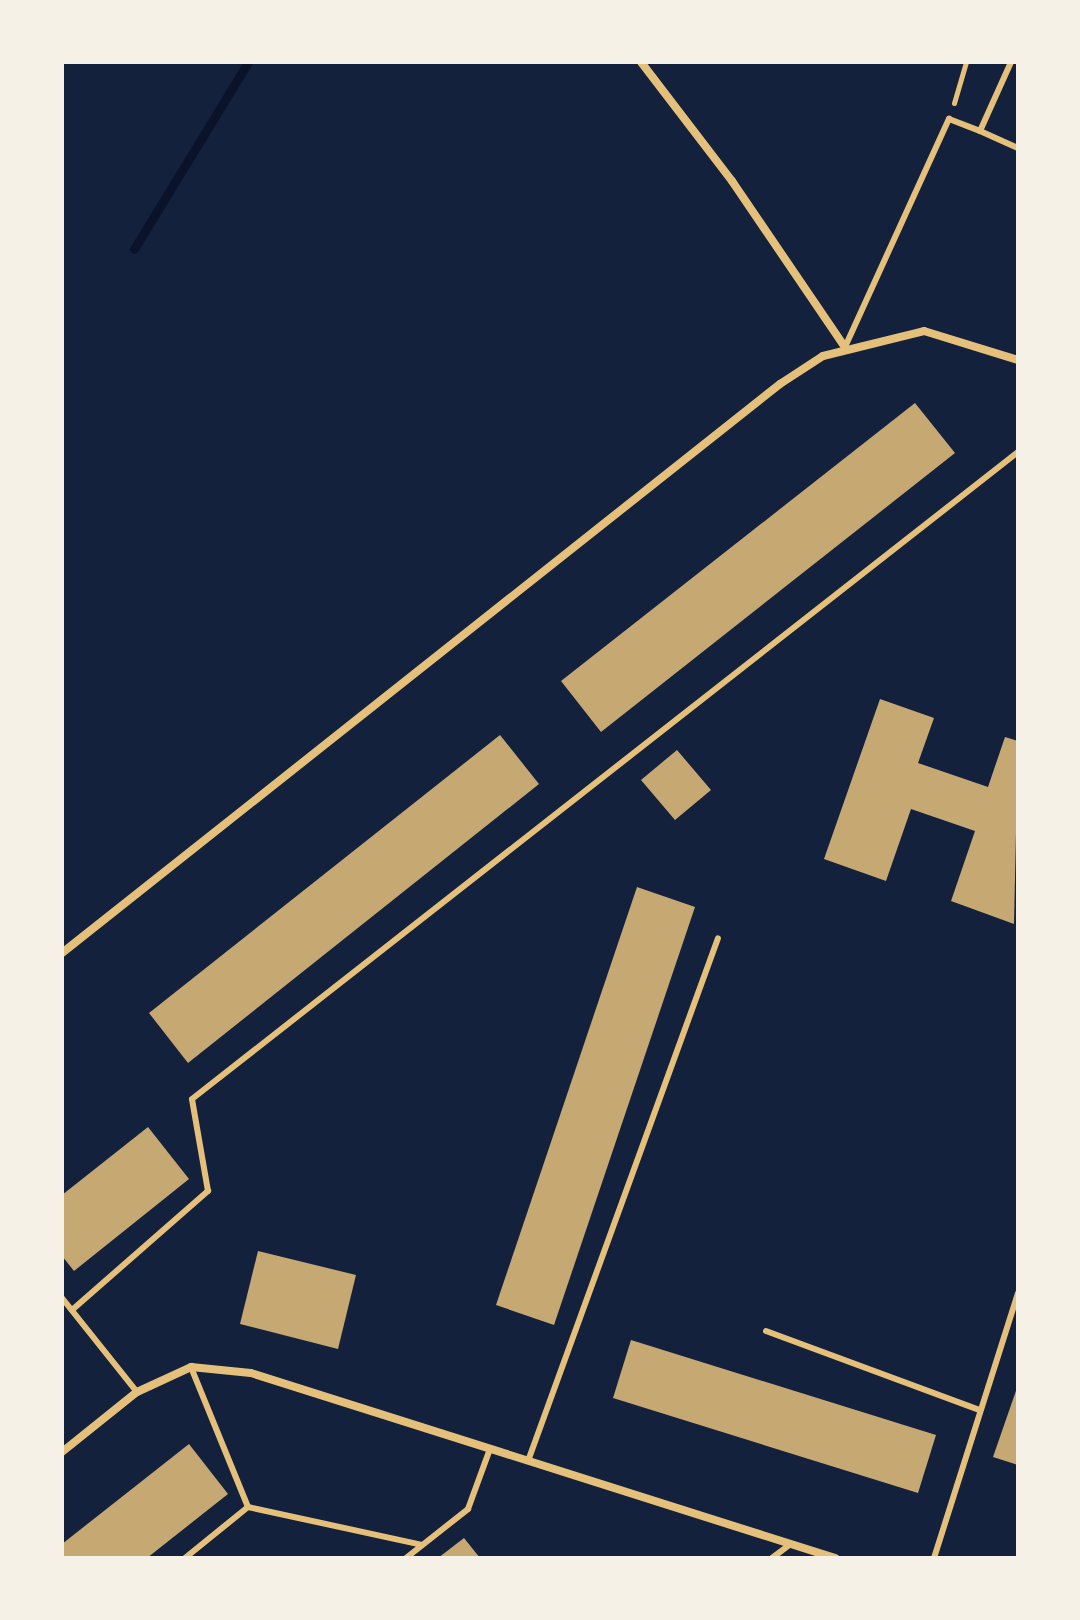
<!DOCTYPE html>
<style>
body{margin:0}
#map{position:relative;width:1080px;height:1620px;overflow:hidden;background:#14213d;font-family:Inter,sans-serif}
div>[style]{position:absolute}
.stream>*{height:9px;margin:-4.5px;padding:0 4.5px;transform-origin:4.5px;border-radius:4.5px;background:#0b132b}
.building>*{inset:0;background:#c6a872}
.path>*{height:5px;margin:-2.5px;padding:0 2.5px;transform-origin:2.5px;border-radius:2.5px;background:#e5c07b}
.service>*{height:6px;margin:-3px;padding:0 3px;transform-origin:3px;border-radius:3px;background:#e5c07b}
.minor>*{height:8px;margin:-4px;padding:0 4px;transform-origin:4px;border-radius:4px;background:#e5c07b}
span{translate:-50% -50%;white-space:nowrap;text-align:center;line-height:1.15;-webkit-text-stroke:8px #f6f1e7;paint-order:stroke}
.frame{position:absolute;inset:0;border:64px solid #f6f1e7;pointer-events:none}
</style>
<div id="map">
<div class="stream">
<div style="left:134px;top:249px;width:219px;rotate:-58.6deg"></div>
</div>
<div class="building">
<div style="clip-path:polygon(915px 403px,955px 453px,601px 732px,561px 681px)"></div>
<div style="clip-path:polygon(880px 699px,934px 718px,918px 763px,988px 787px,1005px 737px,1018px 741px,1014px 924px,951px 901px,975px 831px,911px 809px,886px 881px,824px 859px)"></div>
<div style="clip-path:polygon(500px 735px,539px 784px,188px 1063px,149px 1013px)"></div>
<div style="clip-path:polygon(677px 750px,711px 790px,675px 820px,641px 780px)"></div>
<div style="clip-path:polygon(637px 887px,695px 907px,554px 1325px,496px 1305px)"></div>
<div style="clip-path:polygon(148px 1127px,189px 1179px,74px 1271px,62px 1256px,62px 1195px)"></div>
<div style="clip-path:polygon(258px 1251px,356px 1275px,338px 1349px,240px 1324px)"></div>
<div style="clip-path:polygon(631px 1340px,936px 1435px,918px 1493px,613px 1398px)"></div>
<div style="clip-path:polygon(1018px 1385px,1018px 1465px,993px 1457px)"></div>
<div style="clip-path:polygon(189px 1444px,228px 1494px,147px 1558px,62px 1558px,62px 1544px)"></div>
<div style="clip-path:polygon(464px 1538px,480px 1558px,438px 1558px)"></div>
</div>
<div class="path">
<div style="left:954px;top:103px;width:43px;rotate:-73.7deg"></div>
</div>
<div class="service">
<div style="left:980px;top:131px;width:42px;rotate:24.1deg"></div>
<div style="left:845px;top:347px;width:251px;rotate:-65.5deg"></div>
<div style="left:949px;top:119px;width:33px;rotate:21deg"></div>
<div style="left:980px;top:131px;width:76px;rotate:-65.8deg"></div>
<div style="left:62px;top:1298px;width:120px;rotate:51.4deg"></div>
<div style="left:72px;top:1310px;width:181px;rotate:-41.2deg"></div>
<div style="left:208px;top:1191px;width:93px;rotate:-99.9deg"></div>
<div style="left:192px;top:1099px;width:1049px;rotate:-38.07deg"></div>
<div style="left:766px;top:1331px;width:228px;rotate:20.3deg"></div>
<div style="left:528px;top:1461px;width:556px;rotate:-70.03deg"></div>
<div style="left:248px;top:1507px;width:178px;rotate:12.3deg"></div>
<div style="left:185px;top:1558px;width:81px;rotate:-39deg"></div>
<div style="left:248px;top:1507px;width:151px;rotate:-112.2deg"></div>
<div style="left:406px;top:1558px;width:79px;rotate:-38.3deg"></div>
<div style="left:468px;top:1509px;width:64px;rotate:-69.9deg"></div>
<div style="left:772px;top:1558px;width:21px;rotate:-37deg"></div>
<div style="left:934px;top:1558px;width:278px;rotate:-72.4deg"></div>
</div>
<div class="minor">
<div style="left:641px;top:62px;width:150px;rotate:52.6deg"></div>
<div style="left:732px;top:181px;width:201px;rotate:55.8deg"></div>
<div style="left:62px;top:953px;width:916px;rotate:-38.4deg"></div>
<div style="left:780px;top:384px;width:51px;rotate:-33.1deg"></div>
<div style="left:823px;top:356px;width:104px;rotate:-13.9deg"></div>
<div style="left:924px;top:331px;width:98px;rotate:17.1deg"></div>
<div style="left:62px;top:1452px;width:96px;rotate:-38.7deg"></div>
<div style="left:137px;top:1392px;width:60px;rotate:-24.8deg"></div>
<div style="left:191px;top:1367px;width:60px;rotate:5.7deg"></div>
<div style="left:251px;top:1373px;width:613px;rotate:17.58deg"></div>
</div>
<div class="frame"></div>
</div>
